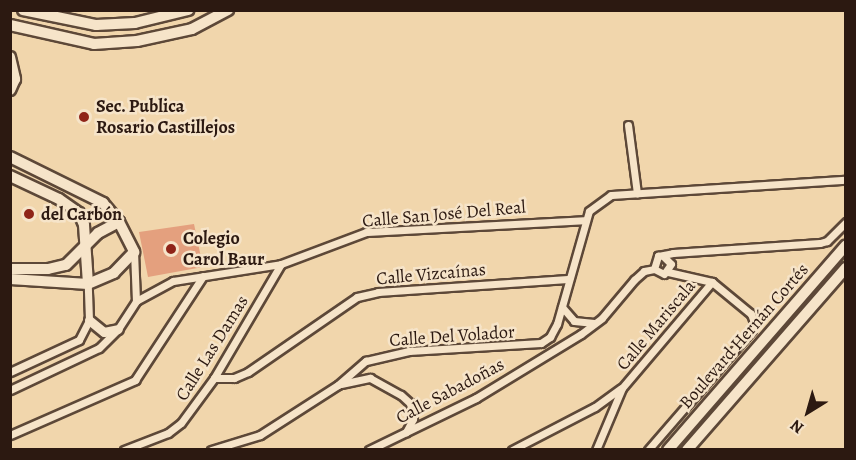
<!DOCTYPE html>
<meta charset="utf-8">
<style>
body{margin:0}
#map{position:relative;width:856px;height:460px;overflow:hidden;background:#f1d6ac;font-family:Alegreya,serif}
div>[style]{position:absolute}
.green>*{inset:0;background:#c2bb84}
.building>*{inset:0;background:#e4a07e}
.roads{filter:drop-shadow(2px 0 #5d4838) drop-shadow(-2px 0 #5d4838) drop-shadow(0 2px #5d4838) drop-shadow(0 -2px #5d4838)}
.minor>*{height:7px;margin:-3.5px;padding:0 3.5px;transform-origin:3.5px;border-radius:3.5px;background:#f6e4c9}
.tertiary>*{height:9px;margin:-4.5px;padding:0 4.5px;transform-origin:4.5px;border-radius:4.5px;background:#f6e4c9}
.secondary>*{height:10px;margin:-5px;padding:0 5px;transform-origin:5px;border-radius:5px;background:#f6e4c9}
.dots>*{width:16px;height:16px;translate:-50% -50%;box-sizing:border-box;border:3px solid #f6e4c9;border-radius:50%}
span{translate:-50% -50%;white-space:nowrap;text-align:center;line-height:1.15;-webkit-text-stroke:5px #f6e4c9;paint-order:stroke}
.poi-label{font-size:18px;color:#2c1911;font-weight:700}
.left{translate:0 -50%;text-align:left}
.street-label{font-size:18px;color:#2c1911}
.frame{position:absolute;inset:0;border:12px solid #2c1911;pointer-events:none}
.north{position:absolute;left:778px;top:382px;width:60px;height:60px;-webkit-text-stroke:4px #f6e4c9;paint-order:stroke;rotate:217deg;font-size:16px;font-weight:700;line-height:24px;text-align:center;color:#2c1911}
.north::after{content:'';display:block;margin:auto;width:21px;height:27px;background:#2c1911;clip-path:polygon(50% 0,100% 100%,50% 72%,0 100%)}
</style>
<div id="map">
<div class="green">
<div style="clip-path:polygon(845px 248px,845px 261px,814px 297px,808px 292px)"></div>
<div style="clip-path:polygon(792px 305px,802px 315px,683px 449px,670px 450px)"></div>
</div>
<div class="building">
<div style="clip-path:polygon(194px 224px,203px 267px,148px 277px,139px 232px)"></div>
</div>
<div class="roads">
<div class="minor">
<div style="left:628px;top:125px;width:69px;rotate:82.5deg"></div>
<div style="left:663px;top:256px;width:11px;rotate:45deg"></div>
<div style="left:671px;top:264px;width:12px;rotate:125deg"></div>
<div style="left:664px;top:274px;width:11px;rotate:-153deg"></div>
<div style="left:654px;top:269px;width:14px;rotate:-73deg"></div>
<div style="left:658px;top:256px;width:15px;rotate:-11deg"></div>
<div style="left:673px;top:253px;width:147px;rotate:-3.9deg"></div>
<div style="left:820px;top:243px;width:7px;rotate:-16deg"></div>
<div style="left:827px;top:241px;width:27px;rotate:-45deg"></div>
<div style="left:136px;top:301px;width:42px;rotate:-28.4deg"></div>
<div style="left:173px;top:281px;width:109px;rotate:-8.9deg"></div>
<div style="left:281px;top:264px;width:91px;rotate:-20.6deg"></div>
<div style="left:366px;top:232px;width:219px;rotate:-3.1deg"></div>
<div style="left:562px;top:307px;width:18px;rotate:49deg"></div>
<div style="left:574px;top:321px;width:20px;rotate:6deg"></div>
<div style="left:10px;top:372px;width:76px;rotate:-24.9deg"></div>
<div style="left:79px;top:340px;width:22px;rotate:-63deg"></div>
<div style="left:89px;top:320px;width:36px;rotate:-92deg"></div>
<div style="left:214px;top:378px;width:20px"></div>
<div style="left:234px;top:378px;width:15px;rotate:-23deg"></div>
<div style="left:248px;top:372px;width:132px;rotate:-34.5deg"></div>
<div style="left:357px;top:297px;width:22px;rotate:-13deg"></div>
<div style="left:378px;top:292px;width:190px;rotate:-3.9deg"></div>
<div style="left:341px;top:384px;width:30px;rotate:-12deg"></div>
<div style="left:370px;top:378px;width:35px;rotate:29deg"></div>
<div style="left:401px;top:395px;width:12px;rotate:42deg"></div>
<div style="left:410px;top:403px;width:16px;rotate:79deg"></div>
<div style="left:413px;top:419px;width:15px;rotate:118deg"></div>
<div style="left:10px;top:390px;width:98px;rotate:-25.3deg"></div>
<div style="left:99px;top:348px;width:27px;rotate:-45deg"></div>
<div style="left:118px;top:329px;width:33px;rotate:-57deg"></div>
<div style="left:136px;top:301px;width:49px;rotate:-92.3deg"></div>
<div style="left:10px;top:435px;width:137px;rotate:-23.7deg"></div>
<div style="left:135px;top:380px;width:124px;rotate:-56.8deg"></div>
<div style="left:124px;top:450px;width:47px;rotate:-21.1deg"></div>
<div style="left:168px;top:433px;width:16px;rotate:-38deg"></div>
<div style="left:181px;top:423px;width:56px;rotate:-53.7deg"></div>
<div style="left:214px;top:378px;width:132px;rotate:-59.6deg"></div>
<div style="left:211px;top:450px;width:51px;rotate:-17deg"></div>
<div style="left:260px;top:435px;width:93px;rotate:-32.7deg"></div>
<div style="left:338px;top:385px;width:37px;rotate:-41deg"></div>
<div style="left:366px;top:361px;width:44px;rotate:-13.1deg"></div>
<div style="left:409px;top:351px;width:132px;rotate:-3.5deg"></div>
<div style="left:541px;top:343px;width:11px;rotate:-34deg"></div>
<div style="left:550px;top:337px;width:15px;rotate:-62deg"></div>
<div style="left:557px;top:324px;width:117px;rotate:-74.2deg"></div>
<div style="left:589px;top:211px;width:27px;rotate:-36deg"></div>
<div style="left:611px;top:195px;width:235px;rotate:-3.7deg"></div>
<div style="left:369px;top:450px;width:119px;rotate:-25.9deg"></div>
<div style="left:476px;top:398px;width:123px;rotate:-31.4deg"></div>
<div style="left:581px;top:334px;width:26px;rotate:-37deg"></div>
<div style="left:602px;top:318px;width:50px;rotate:-49.9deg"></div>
<div style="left:634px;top:280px;width:13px;rotate:-42deg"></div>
<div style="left:644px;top:271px;width:10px;rotate:-11deg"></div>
<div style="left:512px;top:450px;width:93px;rotate:-27.4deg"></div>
<div style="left:595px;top:407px;width:31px;rotate:-36deg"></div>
<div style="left:596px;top:450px;width:67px;rotate:-67.2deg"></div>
<div style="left:622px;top:388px;width:139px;rotate:-49.7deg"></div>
<div style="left:648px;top:450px;width:159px;rotate:-49.1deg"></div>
<div style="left:752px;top:330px;width:8px;rotate:-76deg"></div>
<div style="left:754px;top:322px;width:9px;rotate:-111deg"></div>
<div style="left:751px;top:314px;width:50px;rotate:-140.6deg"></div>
<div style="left:712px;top:282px;width:45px;rotate:-167.2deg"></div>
</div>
<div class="tertiary">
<div style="left:89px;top:320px;width:19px;rotate:39deg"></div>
<div style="left:104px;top:332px;width:14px;rotate:-12deg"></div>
</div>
<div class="secondary">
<div style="left:23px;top:10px;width:75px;rotate:11.6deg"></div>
<div style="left:96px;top:25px;width:39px;rotate:-3deg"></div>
<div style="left:135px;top:23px;width:55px;rotate:-13.8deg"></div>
<div style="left:10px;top:25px;width:86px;rotate:12.7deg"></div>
<div style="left:94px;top:44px;width:43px;rotate:-4deg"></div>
<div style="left:137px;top:41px;width:56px;rotate:-12.3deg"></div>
<div style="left:192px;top:29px;width:41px;rotate:-27.8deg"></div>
<div style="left:10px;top:57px;width:23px;rotate:77deg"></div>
<div style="left:15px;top:79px;width:12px;rotate:114deg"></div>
<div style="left:10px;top:157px;width:104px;rotate:26.3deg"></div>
<div style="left:103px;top:203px;width:25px;rotate:50deg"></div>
<div style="left:119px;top:222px;width:34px;rotate:63deg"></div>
<div style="left:134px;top:252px;width:29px;rotate:134deg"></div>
<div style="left:114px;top:273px;width:28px;rotate:157deg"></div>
<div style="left:88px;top:284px;width:78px;rotate:-176.3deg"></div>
<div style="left:10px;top:176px;width:54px;rotate:25.1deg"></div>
<div style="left:59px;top:199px;width:24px;rotate:35deg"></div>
<div style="left:79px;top:213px;width:13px;rotate:67deg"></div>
<div style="left:84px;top:225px;width:59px;rotate:86.1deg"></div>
<div style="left:10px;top:269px;width:38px"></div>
<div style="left:48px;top:269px;width:18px;rotate:-13deg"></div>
<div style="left:66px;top:265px;width:45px;rotate:-45deg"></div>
<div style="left:98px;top:233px;width:24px;rotate:-28deg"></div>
<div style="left:668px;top:450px;width:271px;rotate:-49deg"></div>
<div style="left:687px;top:450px;width:242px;rotate:-48.9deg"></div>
</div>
</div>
<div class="dots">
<div style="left:84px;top:117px;background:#8f2418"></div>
<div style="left:29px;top:214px;background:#8f2418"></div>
<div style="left:171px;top:249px;background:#8f2418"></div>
</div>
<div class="poi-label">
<span class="left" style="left:96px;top:117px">Sec. Publica<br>Rosario Castillejos</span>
<span class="left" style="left:41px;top:214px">del Carbón</span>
<span class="left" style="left:183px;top:249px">Colegio<br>Carol Baur</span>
</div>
<div class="street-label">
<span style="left:444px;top:214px;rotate:-5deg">Calle San José Del Real</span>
<span style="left:431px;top:274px;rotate:-5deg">Calle Vizcaínas</span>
<span style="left:656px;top:325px;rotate:-50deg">Calle Mariscala</span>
<span style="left:452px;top:336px;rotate:-4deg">Calle Del Volador</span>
<span style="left:744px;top:336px;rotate:-49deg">Boulevard Hernán Cortés</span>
<span style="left:212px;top:348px;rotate:-58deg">Calle Las Damas</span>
<span style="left:450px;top:391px;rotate:-28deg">Calle Sabadoñas</span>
</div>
<div class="frame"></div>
<div class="north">N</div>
</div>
